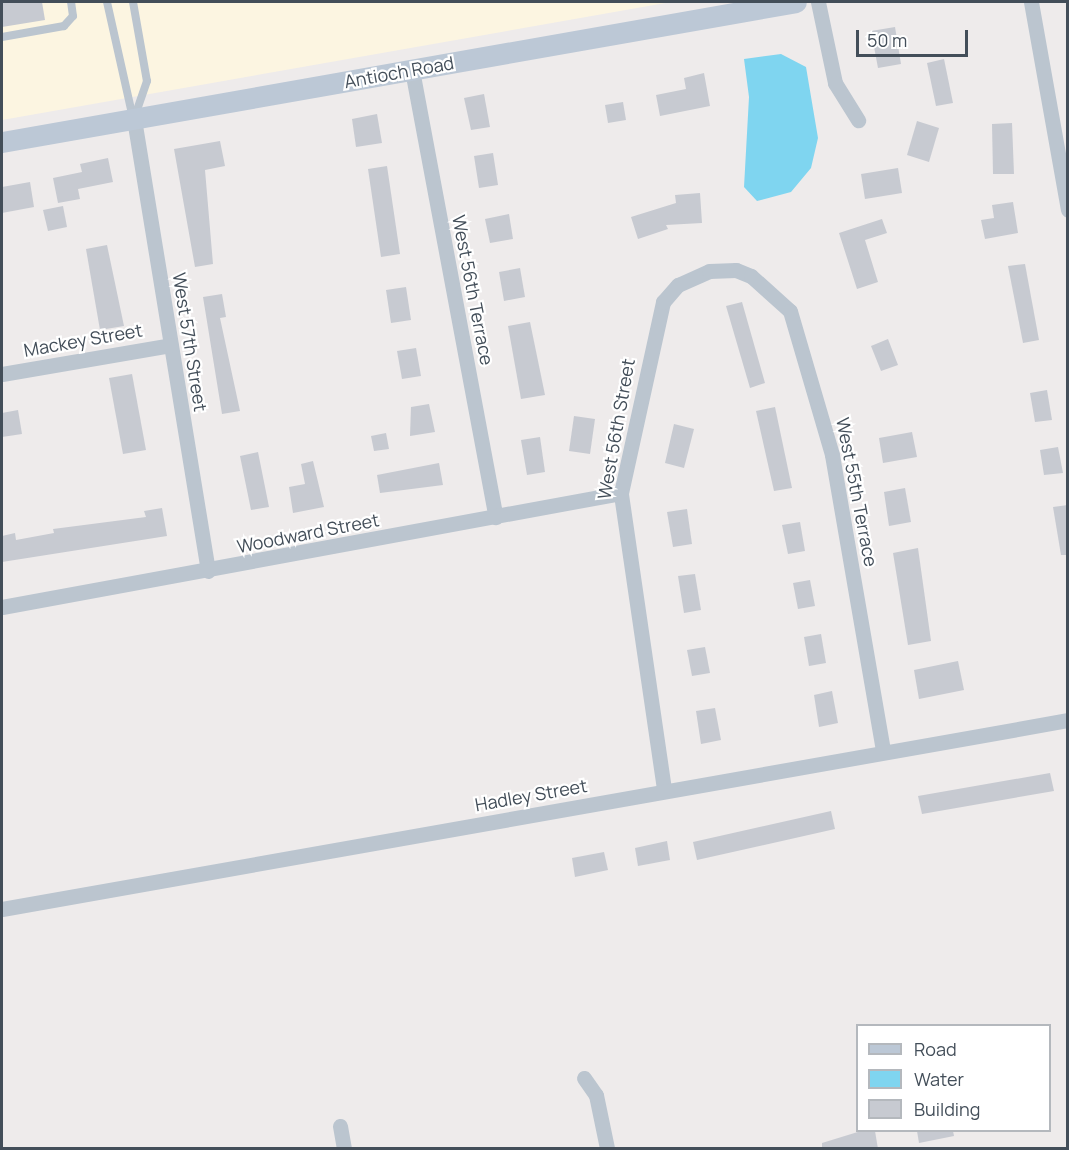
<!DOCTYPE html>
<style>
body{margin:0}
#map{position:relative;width:1069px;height:1150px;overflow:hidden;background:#eeebeb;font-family:Manrope,sans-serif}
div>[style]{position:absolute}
.commercial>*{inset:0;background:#fcf5e1}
.water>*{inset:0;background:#7fd5f0}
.building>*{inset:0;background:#c7cad1}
.lane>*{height:8px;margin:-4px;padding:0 4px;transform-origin:4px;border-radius:4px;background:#bbc5cf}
.street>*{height:15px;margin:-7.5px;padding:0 7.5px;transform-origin:7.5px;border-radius:7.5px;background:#bbc5cf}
.secondary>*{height:21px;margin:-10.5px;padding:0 10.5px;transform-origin:10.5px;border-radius:10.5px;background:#bcc8d6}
span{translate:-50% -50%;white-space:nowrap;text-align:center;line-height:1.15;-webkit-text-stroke:4.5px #fff;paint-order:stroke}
.street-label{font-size:18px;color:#434e59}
.frame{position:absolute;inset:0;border:3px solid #434e59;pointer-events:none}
.legend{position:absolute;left:856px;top:1024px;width:195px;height:108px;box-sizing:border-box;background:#fff;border:2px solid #b4b8bd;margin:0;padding:8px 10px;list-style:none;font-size:18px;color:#434e59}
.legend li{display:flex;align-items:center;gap:12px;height:30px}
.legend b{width:30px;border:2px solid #b4b8bd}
.scale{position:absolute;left:856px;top:30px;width:112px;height:27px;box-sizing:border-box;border:3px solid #434e59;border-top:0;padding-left:8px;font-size:18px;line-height:21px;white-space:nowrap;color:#434e59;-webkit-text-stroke:4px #fff;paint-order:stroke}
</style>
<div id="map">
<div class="commercial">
<div style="clip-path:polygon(2px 2px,671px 2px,2px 120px)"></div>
</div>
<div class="water">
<div style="clip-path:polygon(781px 54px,806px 67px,818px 138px,811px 168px,791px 192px,757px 201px,744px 187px,749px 97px,744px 59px)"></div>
</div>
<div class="building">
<div style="clip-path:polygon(2px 2px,42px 2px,45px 20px,2px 27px)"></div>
<div style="clip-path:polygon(895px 27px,901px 64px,878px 68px,871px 31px)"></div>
<div style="clip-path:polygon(944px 59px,953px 103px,936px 106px,927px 63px)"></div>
<div style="clip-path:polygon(704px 73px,710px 106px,660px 116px,656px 95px,686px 89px,684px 78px)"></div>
<div style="clip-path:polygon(484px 94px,490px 127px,471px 130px,464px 98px)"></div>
<div style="clip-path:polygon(623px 102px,626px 120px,608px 123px,605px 105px)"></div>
<div style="clip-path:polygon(377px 114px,382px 143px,356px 147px,352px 119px)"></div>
<div style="clip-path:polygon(917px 121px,939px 128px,929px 162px,907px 155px)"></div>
<div style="clip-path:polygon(1012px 123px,1014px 174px,993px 174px,992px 124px)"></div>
<div style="clip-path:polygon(220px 141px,225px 166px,205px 170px,213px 264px,195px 267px,174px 149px)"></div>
<div style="clip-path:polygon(493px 153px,498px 185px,479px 188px,474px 156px)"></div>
<div style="clip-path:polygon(108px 158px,113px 182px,78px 189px,80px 199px,58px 203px,53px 178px,82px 172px,80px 164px)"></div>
<div style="clip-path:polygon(387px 166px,400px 254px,381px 257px,368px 169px)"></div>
<div style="clip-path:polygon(898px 168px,902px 193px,865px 199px,861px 174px)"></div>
<div style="clip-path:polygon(30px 182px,34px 207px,2px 213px,2px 187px)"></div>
<div style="clip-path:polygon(700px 193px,702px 223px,666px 225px,668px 229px,638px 239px,631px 217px,676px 203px,675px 195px)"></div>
<div style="clip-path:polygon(1013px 202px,1018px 233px,985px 239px,981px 220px,994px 218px,992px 205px)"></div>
<div style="clip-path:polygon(63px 206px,67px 227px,48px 231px,43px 210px)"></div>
<div style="clip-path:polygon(509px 214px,513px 239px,490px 243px,485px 219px)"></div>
<div style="clip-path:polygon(882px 219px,887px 233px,865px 240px,878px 282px,857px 289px,839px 233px)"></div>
<div style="clip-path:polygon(107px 245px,124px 326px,100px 330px,86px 249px)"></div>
<div style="clip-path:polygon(1025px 264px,1039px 340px,1023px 343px,1008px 266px)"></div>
<div style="clip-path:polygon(520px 268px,525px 297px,504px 301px,499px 272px)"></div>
<div style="clip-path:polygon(406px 287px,411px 320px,391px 323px,386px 290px)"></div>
<div style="clip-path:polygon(222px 294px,226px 317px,220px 318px,240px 411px,222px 414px,203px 297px)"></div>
<div style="clip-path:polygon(742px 302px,765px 383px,750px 388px,726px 306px)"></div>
<div style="clip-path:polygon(530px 322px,545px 395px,521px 399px,508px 326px)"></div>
<div style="clip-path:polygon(888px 339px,898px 365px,881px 371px,871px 346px)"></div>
<div style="clip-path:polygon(416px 348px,421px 376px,402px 379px,397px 351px)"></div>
<div style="clip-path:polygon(132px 374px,146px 450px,123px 454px,109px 378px)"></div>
<div style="clip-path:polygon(1047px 390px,1052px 420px,1035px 422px,1030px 393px)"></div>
<div style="clip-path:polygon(429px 404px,435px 432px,410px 436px,411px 407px)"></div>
<div style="clip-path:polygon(775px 407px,792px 488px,774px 491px,756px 411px)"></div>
<div style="clip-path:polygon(18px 410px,22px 434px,2px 437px,2px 413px)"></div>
<div style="clip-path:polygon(574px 416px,595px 419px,590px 454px,569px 451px)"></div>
<div style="clip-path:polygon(674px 424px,694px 429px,684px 468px,665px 463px)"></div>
<div style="clip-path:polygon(912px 432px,917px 457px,883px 463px,879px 438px)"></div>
<div style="clip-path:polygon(386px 433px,389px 449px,374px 451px,371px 436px)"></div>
<div style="clip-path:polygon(540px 437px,545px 472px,527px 475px,521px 440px)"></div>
<div style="clip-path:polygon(1058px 447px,1063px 473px,1044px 475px,1040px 450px)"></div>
<div style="clip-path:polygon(258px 452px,269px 507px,251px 510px,240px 456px)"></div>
<div style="clip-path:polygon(313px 461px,324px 507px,293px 513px,289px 487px,305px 484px,301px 464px)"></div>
<div style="clip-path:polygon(439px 463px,443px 485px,380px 493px,377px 475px)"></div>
<div style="clip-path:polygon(905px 488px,911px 522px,889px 526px,884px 492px)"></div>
<div style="clip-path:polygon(1068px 505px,1068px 555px,1061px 555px,1053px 507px)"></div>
<div style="clip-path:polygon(162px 508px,167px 536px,2px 562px,2px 536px,15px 533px,16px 540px,54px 533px,53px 529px,146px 517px,144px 511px)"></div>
<div style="clip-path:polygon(687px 509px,692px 544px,673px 547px,667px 512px)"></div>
<div style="clip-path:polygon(800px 522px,805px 551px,788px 554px,782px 525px)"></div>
<div style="clip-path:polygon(918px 548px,931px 641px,908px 645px,893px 553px)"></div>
<div style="clip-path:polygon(695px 574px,701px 610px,684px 613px,678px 576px)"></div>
<div style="clip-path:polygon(810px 580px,815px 606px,798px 609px,793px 583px)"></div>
<div style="clip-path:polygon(821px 634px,826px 663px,809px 666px,804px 637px)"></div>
<div style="clip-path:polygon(705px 647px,710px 673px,692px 676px,687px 650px)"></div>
<div style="clip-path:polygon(958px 661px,964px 690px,919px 699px,914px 670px)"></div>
<div style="clip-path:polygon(832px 691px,838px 723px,819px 727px,814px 695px)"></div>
<div style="clip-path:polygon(715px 708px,721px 740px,701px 744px,696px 711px)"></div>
<div style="clip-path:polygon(1050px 773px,1054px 791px,922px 814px,918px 796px)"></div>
<div style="clip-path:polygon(831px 811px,835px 829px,697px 860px,693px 842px)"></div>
<div style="clip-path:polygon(667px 841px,670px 860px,638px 866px,635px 848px)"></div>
<div style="clip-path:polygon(604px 852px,608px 870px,575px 877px,572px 858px)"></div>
<div style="clip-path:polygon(861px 1131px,875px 1131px,878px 1149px,822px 1149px,822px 1143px)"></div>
<div style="clip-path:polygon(917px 1131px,953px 1131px,954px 1136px,919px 1143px)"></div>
</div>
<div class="lane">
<div style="left:107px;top:2px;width:119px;rotate:77.4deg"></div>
<div style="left:133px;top:2px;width:80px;rotate:80deg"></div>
<div style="left:147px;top:81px;width:36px;rotate:109deg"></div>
<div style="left:2px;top:37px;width:63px;rotate:-10.1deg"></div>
<div style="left:64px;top:26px;width:13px;rotate:-48deg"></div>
<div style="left:73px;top:16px;width:14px;rotate:-98deg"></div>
</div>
<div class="street">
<div style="left:818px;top:2px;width:83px;rotate:78.1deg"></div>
<div style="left:835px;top:83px;width:44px;rotate:58.1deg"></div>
<div style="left:1031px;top:2px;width:211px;rotate:79.9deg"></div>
<div style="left:412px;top:70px;width:455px;rotate:79.4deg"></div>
<div style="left:134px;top:119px;width:458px;rotate:80.7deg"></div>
<div style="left:2px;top:374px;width:171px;rotate:-9.7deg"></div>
<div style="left:2px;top:607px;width:629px;rotate:-10.44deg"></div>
<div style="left:664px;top:789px;width:299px;rotate:-98.3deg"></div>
<div style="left:621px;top:493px;width:196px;rotate:-77.6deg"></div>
<div style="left:663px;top:302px;width:23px;rotate:-49deg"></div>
<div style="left:678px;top:285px;width:34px;rotate:-24deg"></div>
<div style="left:709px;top:271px;width:27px;rotate:-2deg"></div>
<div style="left:736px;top:270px;width:16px;rotate:22deg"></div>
<div style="left:751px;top:276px;width:52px;rotate:41.9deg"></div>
<div style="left:790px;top:311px;width:150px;rotate:73.7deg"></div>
<div style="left:832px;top:455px;width:299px;rotate:80.2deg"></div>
<div style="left:2px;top:909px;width:1083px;rotate:-10.05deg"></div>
<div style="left:584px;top:1078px;width:21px;rotate:55deg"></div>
<div style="left:596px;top:1095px;width:54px;rotate:78.3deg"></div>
<div style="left:340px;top:1126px;width:22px;rotate:80deg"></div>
</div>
<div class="secondary">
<div style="left:2px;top:142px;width:806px;rotate:-10deg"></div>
</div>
<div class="street-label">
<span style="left:399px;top:72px;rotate:-10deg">Antioch Road</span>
<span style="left:473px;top:290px;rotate:79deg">West 56th Terrace</span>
<span style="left:83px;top:340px;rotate:-10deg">Mackey Street</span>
<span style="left:190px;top:342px;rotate:81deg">West 57th Street</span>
<span style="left:616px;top:429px;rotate:-80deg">West 56th Street</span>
<span style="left:857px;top:492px;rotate:79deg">West 55th Terrace</span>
<span style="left:308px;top:533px;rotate:-11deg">Woodward Street</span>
<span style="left:531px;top:795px;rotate:-10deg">Hadley Street</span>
</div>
<div class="frame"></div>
<ul class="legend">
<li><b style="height:8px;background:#bcc8d6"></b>Road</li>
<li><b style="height:16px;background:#7fd5f0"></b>Water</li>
<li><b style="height:16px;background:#c7cad1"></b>Building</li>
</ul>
<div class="scale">50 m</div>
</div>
